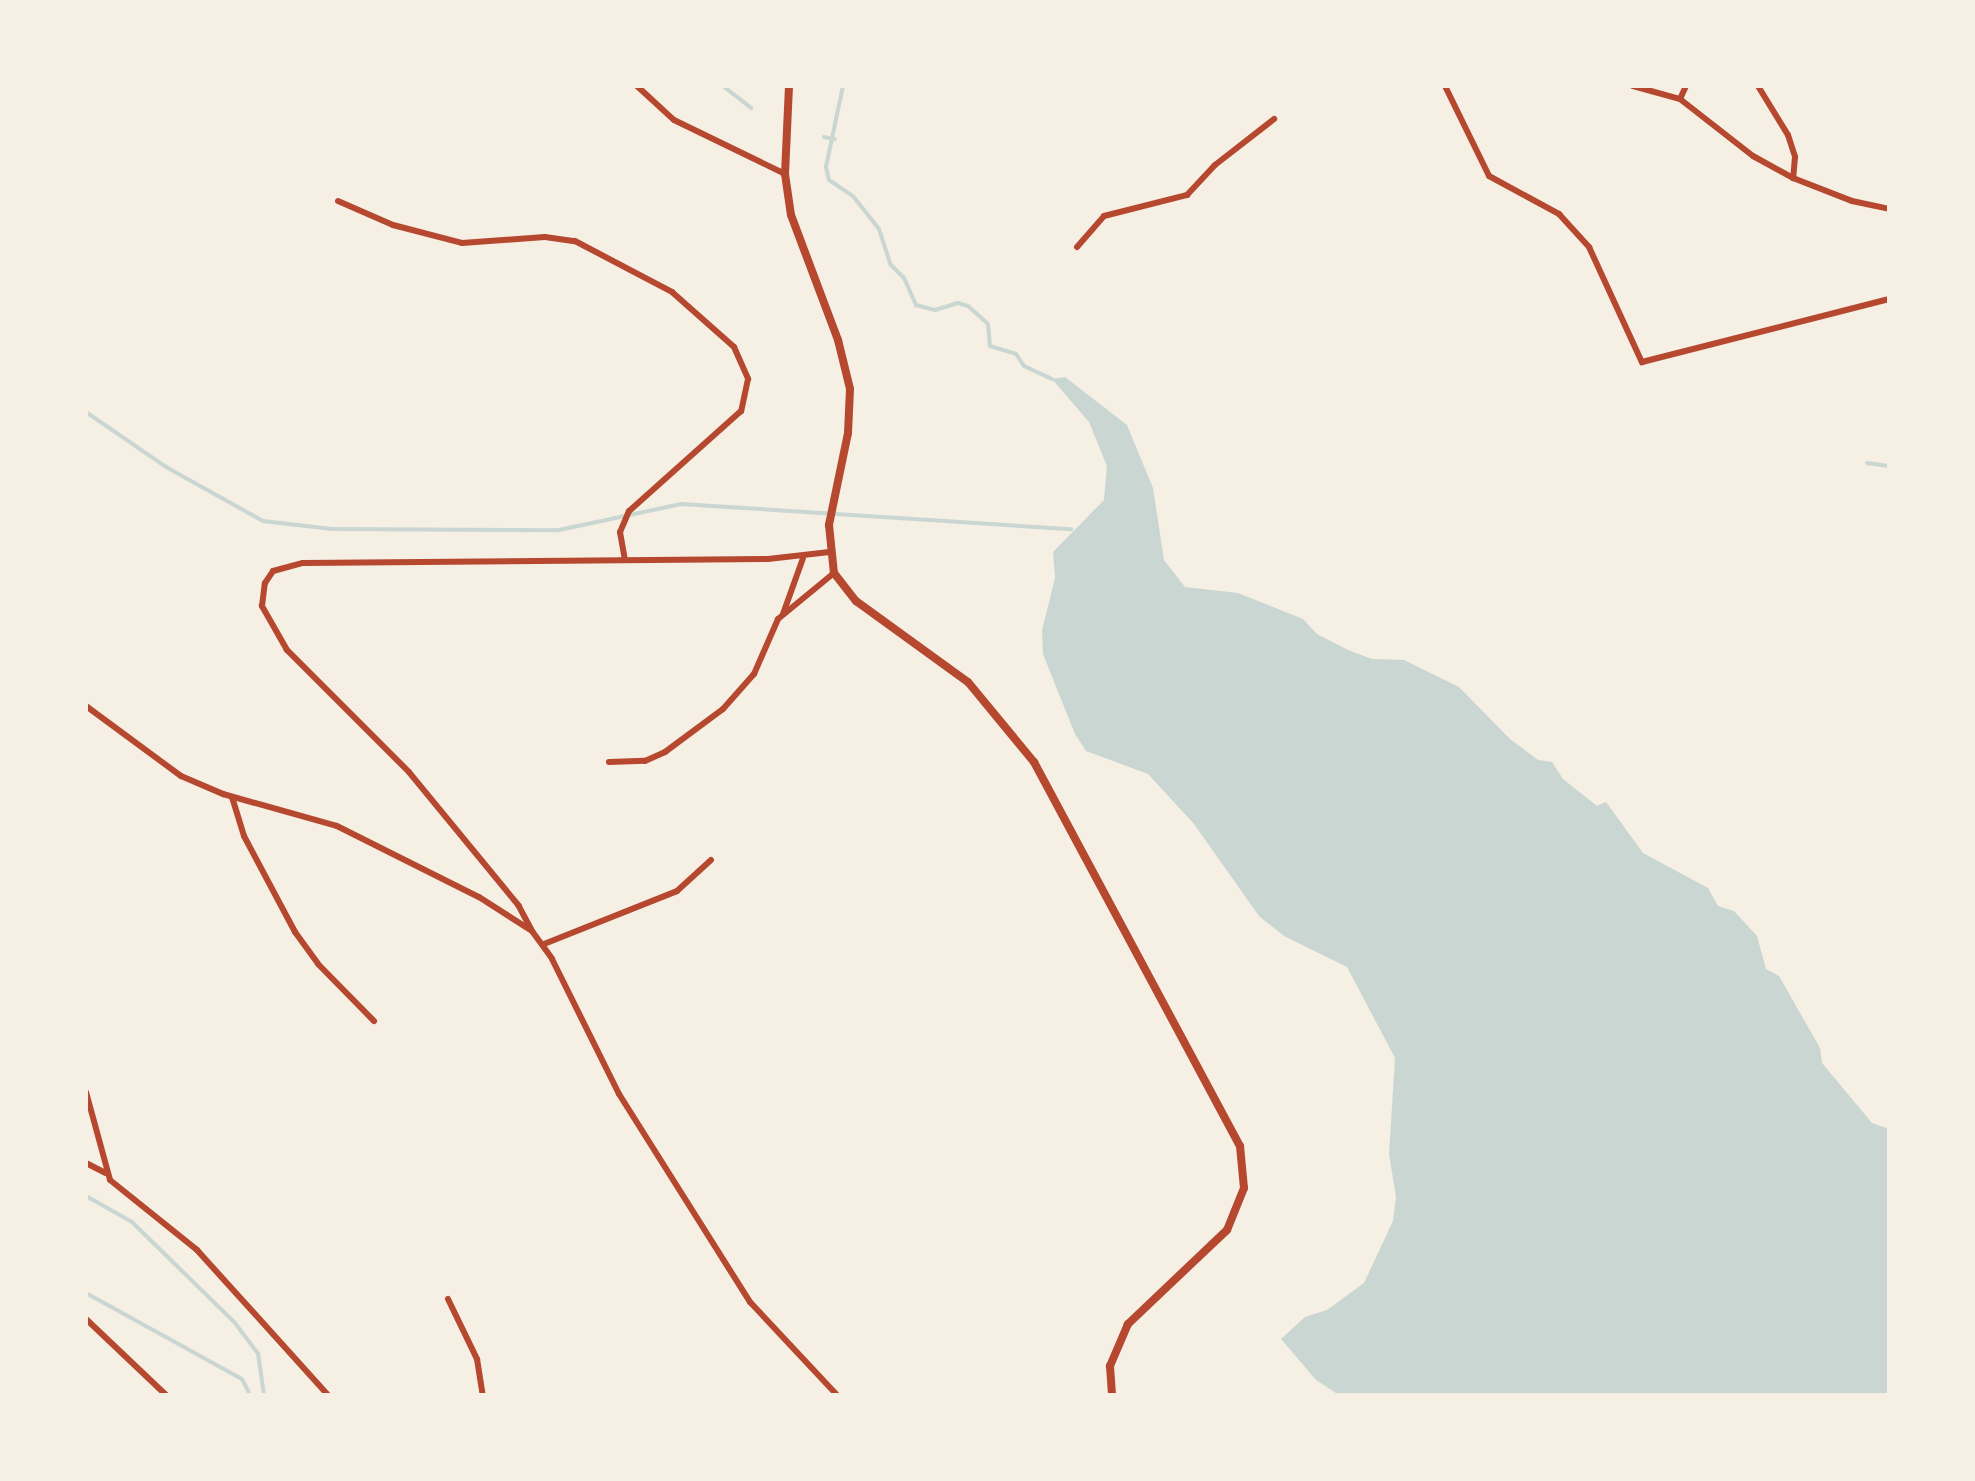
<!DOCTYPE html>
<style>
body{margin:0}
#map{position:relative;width:1975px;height:1481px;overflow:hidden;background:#f6efe4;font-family:"Sofia Sans Condensed",sans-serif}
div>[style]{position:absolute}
.water>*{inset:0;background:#c9d6d2}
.stream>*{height:4px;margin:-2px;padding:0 2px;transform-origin:2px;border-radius:2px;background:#c9d6d2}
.minor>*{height:6px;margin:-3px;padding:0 3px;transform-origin:3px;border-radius:3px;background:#b5482f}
.tertiary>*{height:8px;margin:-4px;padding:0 4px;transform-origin:4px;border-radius:4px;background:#b5482f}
span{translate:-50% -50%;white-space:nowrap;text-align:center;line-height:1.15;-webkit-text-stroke:6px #f6efe4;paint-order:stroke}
.frame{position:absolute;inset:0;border:88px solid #f6efe4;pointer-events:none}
</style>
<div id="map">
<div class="water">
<div style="clip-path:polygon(1065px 377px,1127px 425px,1153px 488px,1164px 560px,1185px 587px,1238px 593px,1303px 619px,1317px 634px,1348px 650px,1372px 659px,1404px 660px,1459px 687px,1510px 739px,1538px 760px,1552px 762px,1563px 779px,1597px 806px,1606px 802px,1643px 853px,1708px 888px,1718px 906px,1734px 911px,1757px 936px,1766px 969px,1779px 976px,1820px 1048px,1822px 1063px,1872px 1123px,1889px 1129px,1889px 1395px,1339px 1395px,1316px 1380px,1281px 1339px,1305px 1317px,1327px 1310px,1364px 1283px,1393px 1221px,1396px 1197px,1389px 1154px,1395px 1058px,1347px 967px,1284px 936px,1259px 916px,1194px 824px,1148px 774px,1086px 751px,1075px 734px,1043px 654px,1042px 630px,1055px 578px,1053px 552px,1104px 500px,1107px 466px,1089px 422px,1052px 379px)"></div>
</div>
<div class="stream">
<div style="left:723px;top:86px;width:36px;rotate:38deg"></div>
<div style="left:843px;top:86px;width:83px;rotate:101.9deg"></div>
<div style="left:826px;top:167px;width:13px;rotate:77deg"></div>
<div style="left:829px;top:180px;width:29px;rotate:34deg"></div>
<div style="left:853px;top:196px;width:42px;rotate:51.8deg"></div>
<div style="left:879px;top:229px;width:38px;rotate:72deg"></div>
<div style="left:891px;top:265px;width:18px;rotate:45deg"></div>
<div style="left:904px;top:278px;width:30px;rotate:66deg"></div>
<div style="left:916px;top:305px;width:20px;rotate:15deg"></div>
<div style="left:935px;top:310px;width:24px;rotate:-17deg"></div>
<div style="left:958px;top:303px;width:10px;rotate:17deg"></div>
<div style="left:968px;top:306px;width:27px;rotate:42deg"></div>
<div style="left:988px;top:324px;width:22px;rotate:85deg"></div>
<div style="left:990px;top:346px;width:27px;rotate:17deg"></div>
<div style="left:1016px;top:354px;width:14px;rotate:56deg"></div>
<div style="left:1024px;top:366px;width:31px;rotate:25deg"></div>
<div style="left:824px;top:137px;width:11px;rotate:10deg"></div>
<div style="left:86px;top:412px;width:97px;rotate:34.5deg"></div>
<div style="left:166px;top:467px;width:111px;rotate:29.1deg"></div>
<div style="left:263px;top:521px;width:69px;rotate:6.6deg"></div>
<div style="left:332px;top:529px;width:227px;rotate:0.3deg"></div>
<div style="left:559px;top:530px;width:125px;rotate:-12deg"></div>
<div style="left:681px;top:504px;width:391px;rotate:3.7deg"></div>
<div style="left:1867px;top:463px;width:22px;rotate:8deg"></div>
<div style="left:86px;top:1196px;width:53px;rotate:29.5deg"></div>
<div style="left:132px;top:1222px;width:144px;rotate:44.4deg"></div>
<div style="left:235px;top:1323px;width:38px;rotate:53deg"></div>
<div style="left:258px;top:1353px;width:42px;rotate:81.9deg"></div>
<div style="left:86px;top:1293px;width:178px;rotate:28.9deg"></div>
<div style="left:242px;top:1379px;width:18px;rotate:63deg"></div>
</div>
<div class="minor">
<div style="left:637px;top:86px;width:50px;rotate:42.6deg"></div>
<div style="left:674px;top:120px;width:123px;rotate:25.9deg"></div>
<div style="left:1445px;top:86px;width:100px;rotate:63.9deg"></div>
<div style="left:1489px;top:176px;width:80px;rotate:28.5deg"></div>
<div style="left:1559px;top:214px;width:45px;rotate:47.7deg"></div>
<div style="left:1589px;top:247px;width:127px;rotate:65.3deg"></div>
<div style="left:1642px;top:362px;width:255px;rotate:-14.3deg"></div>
<div style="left:1633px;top:86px;width:49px;rotate:15.5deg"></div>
<div style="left:1680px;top:99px;width:93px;rotate:38deg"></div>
<div style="left:1753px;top:156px;width:46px;rotate:28.8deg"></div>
<div style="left:1793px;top:178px;width:63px;rotate:21.3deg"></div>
<div style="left:1852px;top:201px;width:38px;rotate:12deg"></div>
<div style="left:1758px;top:86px;width:57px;rotate:58.5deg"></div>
<div style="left:1788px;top:135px;width:23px;rotate:72deg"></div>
<div style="left:1795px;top:157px;width:21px;rotate:95deg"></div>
<div style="left:1680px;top:99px;width:14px;rotate:-65deg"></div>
<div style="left:338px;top:201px;width:60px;rotate:23.6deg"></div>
<div style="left:393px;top:225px;width:71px;rotate:14.6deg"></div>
<div style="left:462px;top:243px;width:83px;rotate:-4.1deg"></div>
<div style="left:545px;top:237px;width:30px;rotate:8deg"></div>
<div style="left:575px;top:241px;width:110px;rotate:27.7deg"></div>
<div style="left:672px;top:292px;width:83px;rotate:41.6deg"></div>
<div style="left:734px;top:347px;width:35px;rotate:66deg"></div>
<div style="left:748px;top:379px;width:33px;rotate:102deg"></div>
<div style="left:741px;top:411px;width:150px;rotate:138.2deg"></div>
<div style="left:629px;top:511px;width:23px;rotate:113deg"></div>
<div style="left:620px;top:532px;width:27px;rotate:80deg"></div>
<div style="left:1077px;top:247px;width:41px;rotate:-48.9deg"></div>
<div style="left:1104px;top:216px;width:86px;rotate:-14.2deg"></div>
<div style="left:1187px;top:195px;width:41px;rotate:-47deg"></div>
<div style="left:1215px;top:165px;width:75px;rotate:-37.9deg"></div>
<div style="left:783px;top:614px;width:59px;rotate:-70.3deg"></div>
<div style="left:86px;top:706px;width:118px;rotate:36.4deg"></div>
<div style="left:181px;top:776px;width:46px;rotate:23.2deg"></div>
<div style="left:223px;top:794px;width:118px;rotate:15.7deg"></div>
<div style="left:337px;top:826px;width:159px;rotate:26.6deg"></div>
<div style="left:479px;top:897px;width:63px;rotate:32.7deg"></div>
<div style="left:532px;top:931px;width:34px;rotate:54deg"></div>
<div style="left:552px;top:959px;width:151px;rotate:63.6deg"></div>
<div style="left:619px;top:1094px;width:246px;rotate:57.8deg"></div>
<div style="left:750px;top:1302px;width:127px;rotate:46.9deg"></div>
<div style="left:609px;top:762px;width:36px;rotate:-2deg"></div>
<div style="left:645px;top:761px;width:22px;rotate:-24deg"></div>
<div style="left:665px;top:752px;width:72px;rotate:-36.6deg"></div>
<div style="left:723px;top:709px;width:47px;rotate:-48.5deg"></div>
<div style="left:754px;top:674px;width:60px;rotate:-66.4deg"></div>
<div style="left:778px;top:619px;width:72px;rotate:-39.4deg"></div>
<div style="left:232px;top:797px;width:41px;rotate:72.9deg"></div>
<div style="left:244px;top:836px;width:109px;rotate:62deg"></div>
<div style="left:295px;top:932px;width:39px;rotate:54deg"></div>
<div style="left:318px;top:964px;width:80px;rotate:45.5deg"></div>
<div style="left:531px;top:929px;width:26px;rotate:-118deg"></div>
<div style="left:519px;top:906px;width:173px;rotate:-129.4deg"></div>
<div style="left:409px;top:772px;width:173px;rotate:-135deg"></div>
<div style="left:287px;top:650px;width:51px;rotate:-119.6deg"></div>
<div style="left:262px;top:606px;width:23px;rotate:-83deg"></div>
<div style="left:265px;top:583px;width:14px;rotate:-56deg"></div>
<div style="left:273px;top:571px;width:31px;rotate:-15deg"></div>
<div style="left:303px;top:563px;width:465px;rotate:-0.5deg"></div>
<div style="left:768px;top:559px;width:62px;rotate:-6.4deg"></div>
<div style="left:544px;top:944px;width:143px;rotate:-21.7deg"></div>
<div style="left:677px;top:891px;width:46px;rotate:-42.4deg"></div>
<div style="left:86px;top:1092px;width:91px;rotate:74.7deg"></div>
<div style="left:110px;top:1180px;width:112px;rotate:38.8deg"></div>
<div style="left:197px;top:1250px;width:195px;rotate:47.9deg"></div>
<div style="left:86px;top:1163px;width:22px;rotate:27deg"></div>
<div style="left:448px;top:1299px;width:67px;rotate:64.2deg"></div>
<div style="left:477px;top:1359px;width:36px;rotate:81deg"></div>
<div style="left:86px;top:1319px;width:110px;rotate:43.5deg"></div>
</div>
<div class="tertiary">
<div style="left:789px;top:86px;width:88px;rotate:92.6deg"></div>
<div style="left:785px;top:174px;width:41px;rotate:81.7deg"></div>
<div style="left:791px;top:215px;width:134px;rotate:69.4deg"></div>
<div style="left:838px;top:340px;width:50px;rotate:76.2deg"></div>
<div style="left:850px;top:389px;width:44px;rotate:92.6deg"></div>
<div style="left:848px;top:433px;width:94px;rotate:101.7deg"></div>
<div style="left:829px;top:525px;width:48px;rotate:84.1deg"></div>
<div style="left:834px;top:573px;width:36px;rotate:52deg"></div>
<div style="left:856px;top:601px;width:138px;rotate:35.9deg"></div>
<div style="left:968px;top:682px;width:104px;rotate:50.5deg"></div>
<div style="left:1034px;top:762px;width:436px;rotate:61.8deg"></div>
<div style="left:1240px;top:1146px;width:42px;rotate:84.6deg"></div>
<div style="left:1244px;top:1188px;width:45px;rotate:112deg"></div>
<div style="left:1227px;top:1230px;width:137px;rotate:136.5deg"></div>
<div style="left:1128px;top:1324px;width:46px;rotate:113.2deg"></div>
<div style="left:1110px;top:1366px;width:29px;rotate:86deg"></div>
</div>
<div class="frame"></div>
</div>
